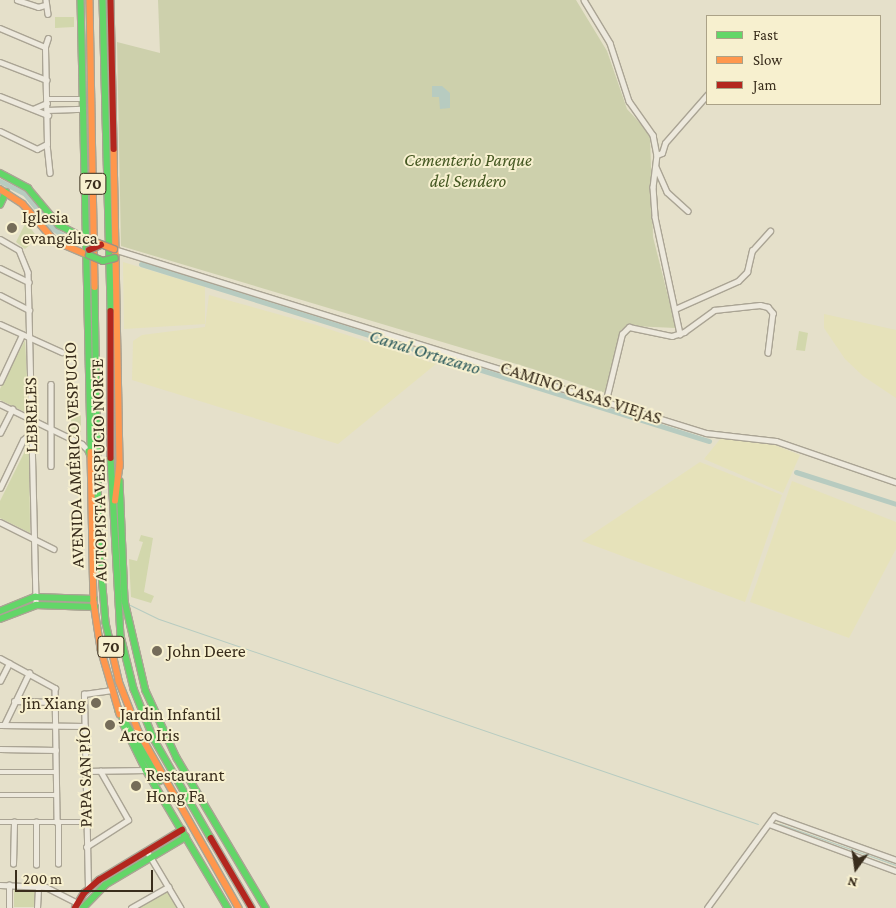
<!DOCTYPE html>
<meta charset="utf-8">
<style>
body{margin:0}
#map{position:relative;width:896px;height:908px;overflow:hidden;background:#e5e0ca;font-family:"Crimson Pro",serif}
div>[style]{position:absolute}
.farmland>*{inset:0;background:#e6e2ba}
.green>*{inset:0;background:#d2d7ac}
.cemetery>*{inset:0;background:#cdd0ac}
.water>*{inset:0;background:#b7cbc0}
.stream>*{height:1px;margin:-0.5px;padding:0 0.5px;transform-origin:0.5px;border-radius:0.5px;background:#b7cbc0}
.canal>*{height:5px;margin:-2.5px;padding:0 2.5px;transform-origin:2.5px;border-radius:2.5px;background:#b7cbc0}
.roads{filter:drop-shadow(1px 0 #aaa494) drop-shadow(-1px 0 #aaa494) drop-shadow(0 1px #aaa494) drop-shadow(0 -1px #aaa494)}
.street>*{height:4.5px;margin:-2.25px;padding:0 2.25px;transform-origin:2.25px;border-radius:2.25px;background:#ede9dd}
.fast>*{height:5.5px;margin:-2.75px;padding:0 2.75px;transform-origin:2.75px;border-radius:2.75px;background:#63d668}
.slow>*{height:5.5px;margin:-2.75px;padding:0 2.75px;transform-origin:2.75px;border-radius:2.75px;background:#ff974d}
.jam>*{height:5.5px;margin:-2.75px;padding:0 2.75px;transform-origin:2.75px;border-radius:2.75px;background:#b3261e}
.bridges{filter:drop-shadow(1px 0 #9a9484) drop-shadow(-1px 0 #9a9484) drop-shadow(0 1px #9a9484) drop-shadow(0 -1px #9a9484)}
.fast-bridge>*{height:5.5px;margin:-2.75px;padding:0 2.75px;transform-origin:2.75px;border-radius:2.75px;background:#63d668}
.slow-bridge>*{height:5.5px;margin:-2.75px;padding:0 2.75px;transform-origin:2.75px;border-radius:2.75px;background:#ff974d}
.jam-bridge>*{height:5.5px;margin:-2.75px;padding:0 2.75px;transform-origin:2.75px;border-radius:2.75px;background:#b3261e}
.dots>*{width:14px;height:14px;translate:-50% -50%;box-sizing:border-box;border:2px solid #f7f0cf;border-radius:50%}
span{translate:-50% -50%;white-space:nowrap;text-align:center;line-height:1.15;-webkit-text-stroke:4px #f7f0cf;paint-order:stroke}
.shield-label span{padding:1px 4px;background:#f7f0cf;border:1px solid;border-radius:4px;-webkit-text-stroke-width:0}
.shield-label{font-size:16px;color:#392d1c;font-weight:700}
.park-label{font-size:18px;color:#445721;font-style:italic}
.poi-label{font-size:18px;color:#392d1c}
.left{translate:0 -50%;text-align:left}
.right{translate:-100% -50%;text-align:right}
.street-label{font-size:18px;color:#392d1c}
.water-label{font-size:19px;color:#2a585a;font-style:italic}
.legend{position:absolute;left:706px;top:15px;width:175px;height:90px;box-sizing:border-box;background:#f7f0cf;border:1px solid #aba287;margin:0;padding:6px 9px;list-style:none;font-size:15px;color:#392d1c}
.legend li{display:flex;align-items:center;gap:10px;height:25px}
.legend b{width:25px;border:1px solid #aba287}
.north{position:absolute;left:831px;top:843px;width:50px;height:50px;-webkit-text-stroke:4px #f7f0cf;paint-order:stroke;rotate:194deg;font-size:14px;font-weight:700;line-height:20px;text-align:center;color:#392d1c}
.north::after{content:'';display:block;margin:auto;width:18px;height:22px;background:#392d1c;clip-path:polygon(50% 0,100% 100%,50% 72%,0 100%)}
.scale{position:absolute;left:15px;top:870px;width:138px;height:22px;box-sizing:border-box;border:2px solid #392d1c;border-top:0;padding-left:6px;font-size:15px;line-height:18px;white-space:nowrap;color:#392d1c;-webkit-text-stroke:4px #f7f0cf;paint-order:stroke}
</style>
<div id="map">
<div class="farmland">
<div style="clip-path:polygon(123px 262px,205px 287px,205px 324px,124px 329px)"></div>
<div style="clip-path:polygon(209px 295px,313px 324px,436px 364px,338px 444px,132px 380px,133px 341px,142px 335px,205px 327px)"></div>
<div style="clip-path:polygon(824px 314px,896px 330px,896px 398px,863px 376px,845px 359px,824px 328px)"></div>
<div style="clip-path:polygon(721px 438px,775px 445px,800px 455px,783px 493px,704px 459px)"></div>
<div style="clip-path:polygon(700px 462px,782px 495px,745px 602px,582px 541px)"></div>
<div style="clip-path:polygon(792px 481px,896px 522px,896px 549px,849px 638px,750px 602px)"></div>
</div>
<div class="green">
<div style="clip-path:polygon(55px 17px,74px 17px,74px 27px,55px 28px)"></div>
<div style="clip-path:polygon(26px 222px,38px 238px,25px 249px,16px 242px)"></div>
<div style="clip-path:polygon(799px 331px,808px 333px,805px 351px,796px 350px)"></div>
<div style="clip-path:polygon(25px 340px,29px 414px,0 400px,0 389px)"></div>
<div style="clip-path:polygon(71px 415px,81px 415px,81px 432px,71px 432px)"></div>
<div style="clip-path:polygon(29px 443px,30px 533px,0 518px,0 501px)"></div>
<div style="clip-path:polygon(73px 522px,82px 522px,82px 542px,73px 542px)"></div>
<div style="clip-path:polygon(141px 535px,153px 538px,144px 592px,154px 596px,151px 603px,131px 597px,129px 559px,137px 561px,143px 542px,139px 541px)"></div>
<div style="clip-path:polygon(14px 889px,35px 889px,35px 907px,14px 907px)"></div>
<div style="clip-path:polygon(167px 890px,178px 908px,135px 908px)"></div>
</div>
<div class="cemetery">
<div style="clip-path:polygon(158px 0,576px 0,607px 51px,627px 109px,650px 134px,653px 237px,676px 328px,631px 326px,621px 330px,605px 393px,533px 369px,121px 246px,117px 42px,160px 53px)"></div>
</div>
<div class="water">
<div style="clip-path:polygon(432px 86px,442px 86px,450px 93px,450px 108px,440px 109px,439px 97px,432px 97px)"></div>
</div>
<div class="stream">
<div style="left:130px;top:605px;width:32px;rotate:26deg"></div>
<div style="left:159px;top:619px;width:633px;rotate:18.89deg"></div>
<div style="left:780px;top:824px;width:123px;rotate:19.5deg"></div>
</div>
<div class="canal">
<div style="left:0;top:181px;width:28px;rotate:27deg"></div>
<div style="left:25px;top:194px;width:43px;rotate:51.5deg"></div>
<div style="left:52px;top:228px;width:14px;rotate:34deg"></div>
<div style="left:141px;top:264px;width:595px;rotate:17.31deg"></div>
<div style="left:796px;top:472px;width:105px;rotate:17.7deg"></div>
</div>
<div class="roads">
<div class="street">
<div style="left:17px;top:0;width:22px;rotate:18deg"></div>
<div style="left:38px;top:7px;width:7px;rotate:-16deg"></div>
<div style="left:46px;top:0;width:14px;rotate:82deg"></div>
<div style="left:584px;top:0;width:50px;rotate:58.8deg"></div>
<div style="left:610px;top:43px;width:61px;rotate:71.9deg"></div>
<div style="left:629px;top:101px;width:42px;rotate:54.8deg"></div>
<div style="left:653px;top:135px;width:20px;rotate:79deg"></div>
<div style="left:657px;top:155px;width:32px;rotate:97deg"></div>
<div style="left:653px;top:187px;width:30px;rotate:86deg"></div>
<div style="left:655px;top:217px;width:120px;rotate:77.9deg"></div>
<div style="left:0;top:28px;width:49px;rotate:22.9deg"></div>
<div style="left:0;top:62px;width:50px;rotate:21deg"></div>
<div style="left:0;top:96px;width:52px;rotate:21.6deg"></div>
<div style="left:47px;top:99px;width:36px"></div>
<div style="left:33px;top:109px;width:15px;rotate:-23deg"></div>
<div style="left:47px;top:110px;width:36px;rotate:-2deg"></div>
<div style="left:0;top:131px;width:41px;rotate:25.9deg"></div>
<div style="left:37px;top:149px;width:11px;rotate:-27deg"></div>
<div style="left:47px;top:144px;width:97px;rotate:-91.2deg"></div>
<div style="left:45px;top:47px;width:9px;rotate:-72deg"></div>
<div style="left:47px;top:144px;width:29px;rotate:84deg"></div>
<div style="left:657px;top:155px;width:5px;rotate:-22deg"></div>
<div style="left:662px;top:153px;width:10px;rotate:-73deg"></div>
<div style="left:665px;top:143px;width:64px;rotate:-48.8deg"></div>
<div style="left:656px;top:167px;width:27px;rotate:66deg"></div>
<div style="left:667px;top:192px;width:28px;rotate:42deg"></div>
<div style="left:0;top:239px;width:22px;rotate:30deg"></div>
<div style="left:19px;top:250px;width:24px;rotate:68deg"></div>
<div style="left:28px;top:272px;width:333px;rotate:88.6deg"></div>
<div style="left:117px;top:250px;width:617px;rotate:17.26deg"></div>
<div style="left:706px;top:433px;width:70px;rotate:6.5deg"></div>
<div style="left:776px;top:441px;width:127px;rotate:18.9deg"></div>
<div style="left:0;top:268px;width:32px;rotate:26deg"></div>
<div style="left:0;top:295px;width:33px;rotate:27deg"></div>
<div style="left:675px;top:309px;width:69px;rotate:-24deg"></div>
<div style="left:738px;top:281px;width:13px;rotate:-45deg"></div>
<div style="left:747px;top:272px;width:22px;rotate:-77deg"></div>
<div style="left:752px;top:251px;width:27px;rotate:-48deg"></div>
<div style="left:0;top:324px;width:68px;rotate:24.3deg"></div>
<div style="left:0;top:382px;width:52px;rotate:-64.9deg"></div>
<div style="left:51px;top:384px;width:82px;rotate:90deg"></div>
<div style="left:606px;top:400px;width:68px;rotate:-76.4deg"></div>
<div style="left:622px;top:334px;width:10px;rotate:-45deg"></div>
<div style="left:629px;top:327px;width:44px;rotate:11.8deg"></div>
<div style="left:672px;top:336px;width:13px;rotate:-18deg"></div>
<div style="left:684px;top:332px;width:37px;rotate:-36deg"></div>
<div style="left:714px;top:310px;width:46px;rotate:-6.2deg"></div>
<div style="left:760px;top:305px;width:8px;rotate:14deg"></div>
<div style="left:768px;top:307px;width:8px;rotate:50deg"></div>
<div style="left:773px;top:313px;width:40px;rotate:97.1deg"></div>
<div style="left:0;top:404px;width:91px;rotate:26deg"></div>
<div style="left:82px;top:444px;width:10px;rotate:45deg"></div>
<div style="left:0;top:433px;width:27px;rotate:-63deg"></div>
<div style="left:0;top:488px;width:53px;rotate:-64.4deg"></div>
<div style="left:23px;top:440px;width:12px;rotate:-42deg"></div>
<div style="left:0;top:522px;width:60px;rotate:26.6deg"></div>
<div style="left:0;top:658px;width:63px;rotate:28.6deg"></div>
<div style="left:55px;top:688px;width:134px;rotate:89.1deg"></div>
<div style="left:0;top:681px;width:20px;rotate:-63deg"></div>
<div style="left:14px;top:701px;width:41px;rotate:1.4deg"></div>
<div style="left:0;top:725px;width:85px;rotate:0.7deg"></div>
<div style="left:4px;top:725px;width:58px;rotate:-64.3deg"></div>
<div style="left:0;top:749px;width:56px;rotate:1deg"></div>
<div style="left:85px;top:771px;width:61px;rotate:-0.9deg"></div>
<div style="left:0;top:772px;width:56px"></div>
<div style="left:0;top:795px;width:56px"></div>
<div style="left:0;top:822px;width:86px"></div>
<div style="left:769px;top:824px;width:135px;rotate:20.3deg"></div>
<div style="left:86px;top:847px;width:50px;rotate:-32.7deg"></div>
<div style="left:128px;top:820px;width:56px;rotate:-119.7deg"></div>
<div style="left:147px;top:851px;width:66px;rotate:59.2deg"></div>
<div style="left:13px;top:864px;width:42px;rotate:-88.6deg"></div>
<div style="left:58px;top:864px;width:42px;rotate:-90deg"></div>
<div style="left:36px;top:865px;width:43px;rotate:-90deg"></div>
<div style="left:0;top:885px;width:46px;rotate:2.5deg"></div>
<div style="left:46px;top:887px;width:35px;rotate:27deg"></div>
<div style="left:88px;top:888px;width:194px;rotate:-91.2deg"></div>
<div style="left:84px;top:694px;width:28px;rotate:-8deg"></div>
<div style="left:9px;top:908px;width:23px;rotate:-90deg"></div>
<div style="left:37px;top:908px;width:22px;rotate:-87deg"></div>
<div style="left:131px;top:908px;width:43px;rotate:-29.6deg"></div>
<div style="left:707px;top:908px;width:114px;rotate:-53.9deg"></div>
<div style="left:774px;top:816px;width:130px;rotate:19.8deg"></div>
</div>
<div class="fast">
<div style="left:81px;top:0;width:452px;rotate:88.7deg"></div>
<div style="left:103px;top:0;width:311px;rotate:88.5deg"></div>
<div style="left:0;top:173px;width:32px;rotate:28deg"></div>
<div style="left:28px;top:188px;width:48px;rotate:50deg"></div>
<div style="left:59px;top:225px;width:30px;rotate:27deg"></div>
<div style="left:0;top:205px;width:14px;rotate:-65deg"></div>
<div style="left:95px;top:287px;width:252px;rotate:89.1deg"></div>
<div style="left:99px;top:539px;width:84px;rotate:85.2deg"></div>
<div style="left:106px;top:623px;width:32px;rotate:77deg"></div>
<div style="left:89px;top:451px;width:18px;rotate:68deg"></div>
<div style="left:111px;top:458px;width:178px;rotate:86.8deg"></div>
<div style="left:121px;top:636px;width:55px;rotate:76.2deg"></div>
<div style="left:134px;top:689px;width:54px;rotate:68.2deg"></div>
<div style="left:154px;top:739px;width:114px;rotate:60.1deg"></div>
<div style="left:120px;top:481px;width:120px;rotate:87.6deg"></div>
<div style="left:125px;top:601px;width:92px;rotate:76.9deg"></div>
<div style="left:146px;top:691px;width:74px;rotate:65.2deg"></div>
<div style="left:177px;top:758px;width:174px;rotate:59.3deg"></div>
<div style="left:0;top:611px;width:38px;rotate:-22deg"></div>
<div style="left:35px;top:597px;width:59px;rotate:1.9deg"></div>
<div style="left:0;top:619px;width:39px;rotate:-21deg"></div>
<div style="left:36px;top:605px;width:59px;rotate:1.9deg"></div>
<div style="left:119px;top:711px;width:81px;rotate:59.6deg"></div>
<div style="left:124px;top:725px;width:50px;rotate:63.9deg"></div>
<div style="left:146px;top:770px;width:161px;rotate:59.3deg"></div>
<div style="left:83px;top:908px;width:32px;rotate:-46deg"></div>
<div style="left:105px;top:885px;width:94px;rotate:-30.7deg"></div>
</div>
<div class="slow">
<div style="left:90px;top:0;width:287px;rotate:89deg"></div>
<div style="left:114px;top:149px;width:318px;rotate:88.9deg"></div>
<div style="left:0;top:189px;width:27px;rotate:33deg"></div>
<div style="left:23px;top:204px;width:49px;rotate:49.1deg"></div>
<div style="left:55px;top:241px;width:36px;rotate:23deg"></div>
<div style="left:91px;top:452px;width:151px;rotate:88.9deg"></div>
<div style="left:94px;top:603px;width:47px;rotate:81.3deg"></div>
<div style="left:101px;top:649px;width:68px;rotate:73.7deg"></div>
<div style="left:115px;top:501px;width:38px;rotate:-83deg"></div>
<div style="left:113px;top:654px;width:28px;rotate:77deg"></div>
<div style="left:119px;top:681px;width:55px;rotate:68.6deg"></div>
<div style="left:139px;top:732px;width:202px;rotate:60.4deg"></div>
</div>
<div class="jam">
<div style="left:111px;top:0;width:149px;rotate:88.8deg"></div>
<div style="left:111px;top:311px;width:147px;rotate:90deg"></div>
<div style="left:211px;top:838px;width:81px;rotate:59.6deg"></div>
<div style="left:75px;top:908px;width:17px;rotate:-59deg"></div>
<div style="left:84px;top:893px;width:20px;rotate:-41deg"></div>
<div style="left:99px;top:880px;width:97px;rotate:-31.1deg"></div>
</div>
</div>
<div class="bridges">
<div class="fast-bridge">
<div style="left:89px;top:255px;width:15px;rotate:23deg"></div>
<div style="left:103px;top:261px;width:12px;rotate:-14deg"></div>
</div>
<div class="slow-bridge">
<div style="left:88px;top:239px;width:28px;rotate:21deg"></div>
</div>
<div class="jam-bridge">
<div style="left:89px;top:250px;width:13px;rotate:-23deg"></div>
</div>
</div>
<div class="dots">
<div style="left:12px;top:228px;background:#756c59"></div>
<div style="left:157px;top:651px;background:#756c59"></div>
<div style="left:96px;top:703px;background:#756c59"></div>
<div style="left:110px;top:725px;background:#756c59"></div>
<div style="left:136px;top:786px;background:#756c59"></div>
</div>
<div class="shield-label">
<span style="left:93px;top:184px">70</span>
<span style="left:111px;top:647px">70</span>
</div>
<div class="park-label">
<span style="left:468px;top:171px">Cementerio Parque<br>del Sendero</span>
</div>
<div class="poi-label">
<span class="left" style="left:22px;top:228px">Iglesia<br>evangélica</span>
<span class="left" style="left:167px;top:651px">John Deere</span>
<span class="right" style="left:86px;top:703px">Jin Xiang</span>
<span class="left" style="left:120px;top:725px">Jardin Infantil<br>Arco Iris</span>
<span class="left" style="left:146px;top:786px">Restaurant<br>Hong Fa</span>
</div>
<div class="street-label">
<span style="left:581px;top:393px;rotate:18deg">CAMINO CASAS VIEJAS</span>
<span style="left:31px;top:415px;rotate:-91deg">LEBRELES</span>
<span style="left:74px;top:455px;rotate:-92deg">AVENIDA AMÉRICO VESPUCIO</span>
<span style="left:99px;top:470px;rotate:-91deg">AUTOPISTA VESPUCIO NORTE</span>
<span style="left:85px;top:777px;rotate:-91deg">PAPA SAN PÍO</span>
</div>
<div class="water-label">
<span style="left:425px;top:352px;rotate:17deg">Canal Ortuzano</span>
</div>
<ul class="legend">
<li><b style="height:6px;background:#63d668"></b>Fast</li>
<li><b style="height:6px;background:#ff974d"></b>Slow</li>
<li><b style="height:6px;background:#b3261e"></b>Jam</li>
</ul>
<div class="north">N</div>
<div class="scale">200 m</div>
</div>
